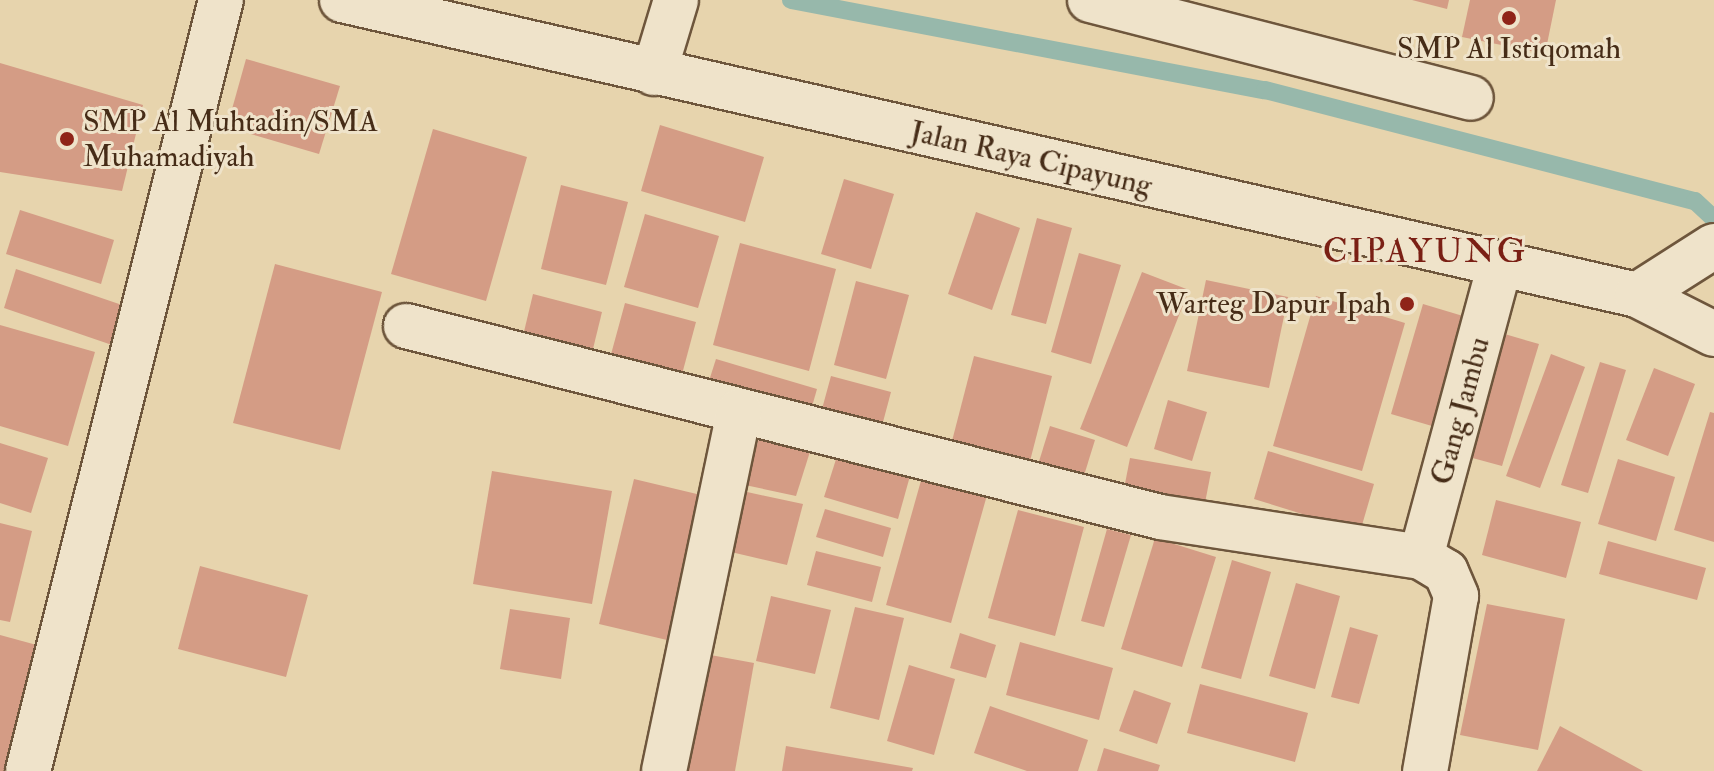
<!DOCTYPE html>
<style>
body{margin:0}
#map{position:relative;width:1714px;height:771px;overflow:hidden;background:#e7d4ad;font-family:"IM FELL Double Pica",serif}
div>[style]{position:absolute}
.stream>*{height:18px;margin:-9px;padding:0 9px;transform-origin:9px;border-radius:9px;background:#97b8ab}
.building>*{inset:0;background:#d49c85}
.roads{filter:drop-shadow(2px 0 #6e563c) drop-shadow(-2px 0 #6e563c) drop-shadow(0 2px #6e563c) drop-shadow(0 -2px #6e563c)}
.minor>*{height:44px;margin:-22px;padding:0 22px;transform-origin:22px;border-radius:22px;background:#efe3ca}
.secondary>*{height:44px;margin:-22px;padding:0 22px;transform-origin:22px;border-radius:22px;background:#efe3ca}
.dots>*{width:22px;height:22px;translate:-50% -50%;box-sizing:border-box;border:4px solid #efe3ca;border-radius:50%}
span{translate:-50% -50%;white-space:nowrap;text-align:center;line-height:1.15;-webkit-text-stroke:6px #efe3ca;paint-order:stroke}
.poi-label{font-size:30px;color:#462c17}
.left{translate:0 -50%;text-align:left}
.right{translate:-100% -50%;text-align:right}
.street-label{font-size:30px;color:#462c17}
.quarter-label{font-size:34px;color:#7a1f14;letter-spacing:2px}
</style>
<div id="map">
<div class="stream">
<div style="left:791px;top:0;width:482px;rotate:10.8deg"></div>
<div style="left:1265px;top:90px;width:444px;rotate:14.5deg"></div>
<div style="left:1695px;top:201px;width:26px;rotate:43deg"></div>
</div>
<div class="building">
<div style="clip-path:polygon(1412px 0,1449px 0,1447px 9px)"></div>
<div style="clip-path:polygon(1470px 0,1556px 0,1545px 54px,1462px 37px)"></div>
<div style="clip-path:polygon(246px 59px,340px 86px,319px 154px,227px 127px)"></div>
<div style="clip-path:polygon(0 63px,143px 105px,122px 191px,0 172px)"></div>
<div style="clip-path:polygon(660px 125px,764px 157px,745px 222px,641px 191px)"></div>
<div style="clip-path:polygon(433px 129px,527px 157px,486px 301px,391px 274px)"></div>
<div style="clip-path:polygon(844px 179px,894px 194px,871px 269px,821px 254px)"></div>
<div style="clip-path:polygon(561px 185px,628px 202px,606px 285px,541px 269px)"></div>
<div style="clip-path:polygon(20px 210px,114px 240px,101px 284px,6px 254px)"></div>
<div style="clip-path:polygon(976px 212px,1020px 228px,992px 310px,948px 294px)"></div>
<div style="clip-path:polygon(645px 214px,719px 236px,698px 308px,624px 287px)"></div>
<div style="clip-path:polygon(1037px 218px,1072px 228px,1046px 324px,1011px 315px)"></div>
<div style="clip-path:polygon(740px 243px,836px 269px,809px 371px,713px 345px)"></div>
<div style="clip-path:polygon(1079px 253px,1121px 265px,1091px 364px,1051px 352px)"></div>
<div style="clip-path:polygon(275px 264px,382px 292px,340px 450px,233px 423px)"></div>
<div style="clip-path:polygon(16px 269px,125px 306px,112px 345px,4px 308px)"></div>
<div style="clip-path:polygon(1142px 272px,1189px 290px,1127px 447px,1080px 429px)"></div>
<div style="clip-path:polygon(1206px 280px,1288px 297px,1269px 388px,1187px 371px)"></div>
<div style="clip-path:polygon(856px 281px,909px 295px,886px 379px,834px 365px)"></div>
<div style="clip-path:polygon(533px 294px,602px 312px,591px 357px,522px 340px)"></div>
<div style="clip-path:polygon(1316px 296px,1405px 323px,1362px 471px,1273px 446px)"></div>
<div style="clip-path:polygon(625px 303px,696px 322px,681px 378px,610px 358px)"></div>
<div style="clip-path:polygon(1423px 304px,1463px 316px,1432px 426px,1391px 414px)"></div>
<div style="clip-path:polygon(0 325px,95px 352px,68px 446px,0 426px)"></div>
<div style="clip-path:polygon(1491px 330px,1539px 344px,1502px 466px,1454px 453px)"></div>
<div style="clip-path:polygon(1551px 354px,1585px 367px,1540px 488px,1506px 476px)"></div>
<div style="clip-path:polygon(974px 356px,1052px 376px,1030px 461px,952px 441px)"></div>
<div style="clip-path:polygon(716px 359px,817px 389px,809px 417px,707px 387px)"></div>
<div style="clip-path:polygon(1600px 362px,1626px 370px,1588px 493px,1561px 485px)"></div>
<div style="clip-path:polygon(1654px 368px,1695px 384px,1668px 456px,1626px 440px)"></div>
<div style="clip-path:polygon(831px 376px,891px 392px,879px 437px,819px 420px)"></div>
<div style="clip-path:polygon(1168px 400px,1207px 412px,1192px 461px,1154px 449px)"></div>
<div style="clip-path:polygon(1710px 412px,1714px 413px,1714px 542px,1674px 530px)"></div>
<div style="clip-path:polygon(1050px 426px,1095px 440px,1081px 485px,1036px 471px)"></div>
<div style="clip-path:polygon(762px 428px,814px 439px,796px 496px,745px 485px)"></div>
<div style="clip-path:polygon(0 443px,48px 458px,31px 513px,0 503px)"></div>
<div style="clip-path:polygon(1268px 451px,1374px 484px,1360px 532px,1254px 499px)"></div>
<div style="clip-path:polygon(838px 453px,910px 476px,898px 519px,824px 497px)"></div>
<div style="clip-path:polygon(1130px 458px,1211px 472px,1204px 508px,1123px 494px)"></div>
<div style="clip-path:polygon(1618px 459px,1675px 477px,1656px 541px,1598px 524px)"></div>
<div style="clip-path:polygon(492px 471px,612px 491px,592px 604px,473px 584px)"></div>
<div style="clip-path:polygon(922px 477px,987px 495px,951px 623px,886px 605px)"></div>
<div style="clip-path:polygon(634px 479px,701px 495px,667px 640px,599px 624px)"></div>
<div style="clip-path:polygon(747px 492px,803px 504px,787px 565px,731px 552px)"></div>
<div style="clip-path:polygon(1496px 500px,1581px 522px,1566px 578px,1482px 555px)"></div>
<div style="clip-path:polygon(825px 509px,891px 528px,883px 557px,816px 537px)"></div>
<div style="clip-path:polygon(1018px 510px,1084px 527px,1055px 636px,988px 618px)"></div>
<div style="clip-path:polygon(0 523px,32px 531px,10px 622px,0 620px)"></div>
<div style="clip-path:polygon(1107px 529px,1131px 535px,1104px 627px,1081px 621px)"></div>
<div style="clip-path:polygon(1155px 538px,1216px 557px,1182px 667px,1121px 649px)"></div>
<div style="clip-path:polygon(1608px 541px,1706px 568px,1697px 600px,1599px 574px)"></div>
<div style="clip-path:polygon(816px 551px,881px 567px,872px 602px,807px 585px)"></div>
<div style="clip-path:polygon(1232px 560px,1271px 572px,1241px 679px,1201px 668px)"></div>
<div style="clip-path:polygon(200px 566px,308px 595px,286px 677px,178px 649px)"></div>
<div style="clip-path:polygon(1296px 583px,1340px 596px,1315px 689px,1269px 676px)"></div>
<div style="clip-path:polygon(771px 596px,831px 610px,815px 674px,756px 661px)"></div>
<div style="clip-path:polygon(1487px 604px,1565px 619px,1538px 750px,1460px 735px)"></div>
<div style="clip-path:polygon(855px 607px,904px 618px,879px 720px,830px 708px)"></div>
<div style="clip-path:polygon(510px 609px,570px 618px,561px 679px,500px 669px)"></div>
<div style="clip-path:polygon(1350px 627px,1378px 635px,1359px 704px,1331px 697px)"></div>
<div style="clip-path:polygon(960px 633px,996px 645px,986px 678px,950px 668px)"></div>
<div style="clip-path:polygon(0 635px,44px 647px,11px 771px,0 771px)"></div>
<div style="clip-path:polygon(1020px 642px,1113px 668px,1099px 720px,1006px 695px)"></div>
<div style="clip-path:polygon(705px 654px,754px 663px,735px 771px,685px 771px)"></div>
<div style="clip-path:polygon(909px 665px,955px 679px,934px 755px,887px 741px)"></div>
<div style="clip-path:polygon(1200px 684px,1308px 713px,1295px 762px,1187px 733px)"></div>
<div style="clip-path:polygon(1134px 690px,1171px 703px,1157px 744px,1119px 731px)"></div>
<div style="clip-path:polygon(990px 706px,1088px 740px,1078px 771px,1027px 771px,974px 753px)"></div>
<div style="clip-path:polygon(1560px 726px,1643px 771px,1537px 771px)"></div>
<div style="clip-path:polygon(786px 746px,913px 768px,912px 771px,782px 771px)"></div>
<div style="clip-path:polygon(1104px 748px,1160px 765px,1158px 771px,1097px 771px)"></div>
</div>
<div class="roads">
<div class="minor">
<div style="left:1090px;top:0;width:393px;rotate:14.4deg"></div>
<div style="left:654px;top:73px;width:76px;rotate:-73.2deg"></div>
<div style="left:406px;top:326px;width:778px;rotate:14.21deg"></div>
<div style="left:1160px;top:517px;width:264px;rotate:8.7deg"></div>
<div style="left:1421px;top:557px;width:29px;rotate:31deg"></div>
<div style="left:1446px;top:572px;width:26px;rotate:67deg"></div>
<div style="left:1456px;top:596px;width:178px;rotate:100deg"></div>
<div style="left:1421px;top:557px;width:302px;rotate:-74.9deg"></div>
<div style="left:28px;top:771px;width:795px;rotate:-75.95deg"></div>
<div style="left:664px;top:771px;width:368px;rotate:-78.2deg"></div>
</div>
<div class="secondary">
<div style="left:342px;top:0;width:1328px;rotate:12.83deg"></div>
<div style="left:1637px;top:295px;width:86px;rotate:26.9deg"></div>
<div style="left:1637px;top:295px;width:91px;rotate:-32.5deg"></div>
</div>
</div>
<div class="dots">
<div style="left:1509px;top:18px;background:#8f2418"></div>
<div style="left:67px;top:139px;background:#8f2418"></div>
<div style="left:1407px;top:304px;background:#8f2418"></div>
</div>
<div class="poi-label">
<span style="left:1509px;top:49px">SMP Al Istiqomah</span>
<span class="left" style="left:83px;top:139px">SMP Al Muhtadin/SMA<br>Muhamadiyah</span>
<span class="right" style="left:1391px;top:304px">Warteg Dapur Ipah</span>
</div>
<div class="street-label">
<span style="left:1031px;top:159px;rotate:13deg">Jalan Raya Cipayung</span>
<span style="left:1461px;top:411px;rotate:-75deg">Gang Jambu</span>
</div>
<div class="quarter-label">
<span style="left:1425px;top:252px">CIPAYUNG</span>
</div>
</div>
